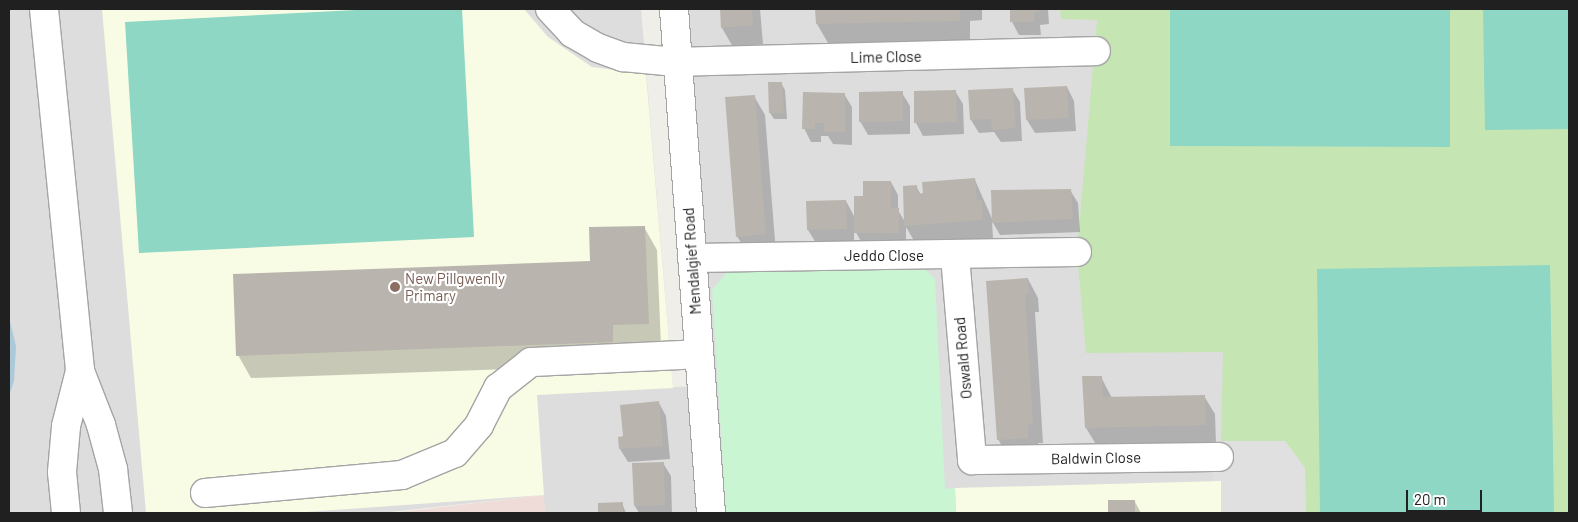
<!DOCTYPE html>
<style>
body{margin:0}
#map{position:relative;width:1578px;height:522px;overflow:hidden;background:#f0eee8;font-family:Barlow,sans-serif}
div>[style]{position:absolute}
.residential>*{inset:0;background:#dedddd}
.commercial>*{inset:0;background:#efdcd9}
.education>*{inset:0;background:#f9fce4}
.grass>*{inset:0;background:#c5e5b3}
.park>*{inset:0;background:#c9f5d3}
.pitch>*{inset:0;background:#8dd7c4}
.parking>*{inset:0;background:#e0e0e0}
.water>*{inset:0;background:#acc9d9}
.shadow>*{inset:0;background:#0003}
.building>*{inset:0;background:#b9b4ad}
.roads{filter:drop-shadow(1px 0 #a4a4a4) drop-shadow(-1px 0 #a4a4a4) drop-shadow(0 1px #a4a4a4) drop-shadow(0 -1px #a4a4a4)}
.minor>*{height:28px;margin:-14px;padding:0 14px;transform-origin:14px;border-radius:14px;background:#fff}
.dots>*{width:14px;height:14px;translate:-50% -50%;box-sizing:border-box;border:2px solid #fff;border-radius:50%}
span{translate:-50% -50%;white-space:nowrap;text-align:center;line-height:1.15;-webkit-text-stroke:4.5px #fff;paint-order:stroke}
.street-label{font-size:15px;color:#202020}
.education-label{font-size:15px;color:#785e54}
.left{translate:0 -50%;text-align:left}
.frame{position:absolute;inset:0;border:10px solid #202020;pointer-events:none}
.scale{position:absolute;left:1406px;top:490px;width:76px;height:22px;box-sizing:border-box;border:2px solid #202020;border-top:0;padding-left:6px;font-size:15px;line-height:18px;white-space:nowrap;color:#202020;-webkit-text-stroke:4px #fff;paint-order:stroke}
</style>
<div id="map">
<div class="residential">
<div style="clip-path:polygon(9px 9px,641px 9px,673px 387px,702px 386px,674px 9px,1569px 9px,1569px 513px,545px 513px,543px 495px,381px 513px,9px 513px)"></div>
</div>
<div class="commercial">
<div style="clip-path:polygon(544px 495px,545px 513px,393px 513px)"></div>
</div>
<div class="education">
<div style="clip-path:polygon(102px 9px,524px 9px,548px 37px,592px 67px,646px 74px,673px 388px,537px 395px,544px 495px,292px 513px,146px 513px)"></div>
<div style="clip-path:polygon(1221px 481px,1221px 513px,956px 513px,955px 488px)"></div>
</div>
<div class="grass">
<div style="clip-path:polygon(1060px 9px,1569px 9px,1569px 513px,1306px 513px,1305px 468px,1285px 441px,1221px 441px,1223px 352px,1086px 353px,1077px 252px,1097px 20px,1061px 19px)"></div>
</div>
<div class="park">
<div style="clip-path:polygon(922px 266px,935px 279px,945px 489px,955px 488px,956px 513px,726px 513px,712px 290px,727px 272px)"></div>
</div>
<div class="pitch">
<div style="clip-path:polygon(375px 9px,462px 9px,474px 237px,139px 253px,125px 22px)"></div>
<div style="clip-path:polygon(1170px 9px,1450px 9px,1450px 147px,1170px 146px)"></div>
<div style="clip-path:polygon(1483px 9px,1569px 9px,1569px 129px,1485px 130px)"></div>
<div style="clip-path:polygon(1550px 265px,1554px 513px,1320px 513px,1317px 269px)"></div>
</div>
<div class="parking">
<div style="clip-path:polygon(1213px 441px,1285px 441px,1305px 468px,1306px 513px,1221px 513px,1221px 481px,1213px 481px)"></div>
</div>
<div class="water">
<div style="clip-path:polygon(9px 317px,16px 346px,14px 381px,9px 396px)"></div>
</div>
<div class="shadow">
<div style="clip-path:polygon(721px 9px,760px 9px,763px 44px,733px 47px,722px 28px)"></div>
<div style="clip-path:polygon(816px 9px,982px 9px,982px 20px,970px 21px,970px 40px,828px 43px,817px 24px)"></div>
<div style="clip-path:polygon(1011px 9px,1048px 9px,1049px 24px,1040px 25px,1041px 35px,1019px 35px,1012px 22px)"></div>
<div style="clip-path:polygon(781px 83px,785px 90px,787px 119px,774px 119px,770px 113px)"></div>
<div style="clip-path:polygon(1067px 87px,1074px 101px,1076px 131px,1035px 133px,1027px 120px)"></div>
<div style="clip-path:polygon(1012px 89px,1020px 102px,1022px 141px,1001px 142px,994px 132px,979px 133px,971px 120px)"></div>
<div style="clip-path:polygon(955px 91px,963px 104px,964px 134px,923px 136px,916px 123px)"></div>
<div style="clip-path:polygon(902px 93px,910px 106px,910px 134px,868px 135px,860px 121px)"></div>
<div style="clip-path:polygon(844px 94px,852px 107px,852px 145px,833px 144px,828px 136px,821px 136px,821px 142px,811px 142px,804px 128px)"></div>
<div style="clip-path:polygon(754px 96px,765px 115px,776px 253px,748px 255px,737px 236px)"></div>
<div style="clip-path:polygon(975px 180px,993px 221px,1070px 190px,1078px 203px,1080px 232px,1000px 235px,992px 221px,993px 238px,916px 244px,906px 227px,906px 246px,863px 245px,854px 229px,854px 242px,816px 243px,808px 230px,807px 202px,846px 201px,855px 218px,864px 197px,891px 182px,898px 195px,898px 210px,905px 222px,916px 186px,921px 195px)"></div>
<div style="clip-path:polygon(644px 227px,657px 250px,661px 346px,626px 365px,251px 378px,238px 355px,591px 262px)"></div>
<div style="clip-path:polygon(1028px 279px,1038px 298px,1039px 312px,1035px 312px,1043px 443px,1038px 443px,1038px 456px,1009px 458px,998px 439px)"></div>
<div style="clip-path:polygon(1101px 377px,1112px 398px,1204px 396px,1215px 414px,1216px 443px,1097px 446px,1086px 428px)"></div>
<div style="clip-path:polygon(659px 403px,666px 416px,670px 459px,628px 462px,620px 449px,624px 437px)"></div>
<div style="clip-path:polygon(663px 463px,671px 476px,672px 513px,639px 513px,635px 506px)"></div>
<div style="clip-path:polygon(1109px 501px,1135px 502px,1141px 513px,1109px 513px)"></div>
<div style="clip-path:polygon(622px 503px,626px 513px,600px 513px,599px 504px)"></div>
</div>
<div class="building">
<div style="clip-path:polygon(720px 9px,752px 9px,753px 25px,721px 28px)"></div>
<div style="clip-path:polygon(815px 9px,960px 9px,960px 21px,816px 24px)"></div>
<div style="clip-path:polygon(1010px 9px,1042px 9px,1042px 11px,1034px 12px,1034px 22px,1010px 22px)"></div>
<div style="clip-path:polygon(768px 82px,782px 82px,784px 113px,769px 113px)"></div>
<div style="clip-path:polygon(1067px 86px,1069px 118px,1026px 120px,1024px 88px)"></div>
<div style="clip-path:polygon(1013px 88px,1016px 128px,992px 130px,991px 119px,970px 120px,968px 90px)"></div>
<div style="clip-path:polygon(956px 90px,957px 122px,914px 123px,914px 91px)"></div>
<div style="clip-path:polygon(903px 91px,903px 121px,859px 122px,859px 92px)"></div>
<div style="clip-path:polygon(803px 92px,845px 93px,845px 132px,824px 132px,824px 123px,815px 123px,815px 129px,802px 129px)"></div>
<div style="clip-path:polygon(755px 95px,766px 234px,736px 237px,725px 97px)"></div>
<div style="clip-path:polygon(975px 178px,977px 200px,982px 200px,983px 220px,904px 226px,903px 186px,917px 185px,918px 194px,923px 193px,922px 182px)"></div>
<div style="clip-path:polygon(863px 181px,891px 181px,891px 208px,899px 208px,899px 233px,854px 233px,854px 196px,863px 196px)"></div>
<div style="clip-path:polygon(1071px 189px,1073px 219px,992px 223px,991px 190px)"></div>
<div style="clip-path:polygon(846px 200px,847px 229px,807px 230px,806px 201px)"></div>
<div style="clip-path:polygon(645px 226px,649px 324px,613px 325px,613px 342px,236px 356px,233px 274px,590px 261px,589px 227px)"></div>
<div style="clip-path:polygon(1028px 278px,1029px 293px,1025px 294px,1033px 424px,1028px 425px,1028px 438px,997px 440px,986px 281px)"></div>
<div style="clip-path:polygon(1082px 376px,1102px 376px,1103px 397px,1205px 395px,1206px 425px,1085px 428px)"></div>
<div style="clip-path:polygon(659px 401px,663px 446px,619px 449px,618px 437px,623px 436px,620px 405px)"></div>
<div style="clip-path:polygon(664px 462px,665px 505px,634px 506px,632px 463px)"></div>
<div style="clip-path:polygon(1108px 500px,1135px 500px,1135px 513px,1108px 513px)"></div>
<div style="clip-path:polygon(623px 502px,623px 513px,598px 513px,598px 503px)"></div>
</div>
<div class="roads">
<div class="minor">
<div style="left:44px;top:9px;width:364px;rotate:84.3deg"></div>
<div style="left:80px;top:371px;width:58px;rotate:68.7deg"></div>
<div style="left:101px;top:425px;width:46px;rotate:74.7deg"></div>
<div style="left:113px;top:469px;width:44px;rotate:83.5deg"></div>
<div style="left:550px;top:9px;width:33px;rotate:47deg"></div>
<div style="left:572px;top:33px;width:30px;rotate:30deg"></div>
<div style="left:598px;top:48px;width:27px;rotate:20deg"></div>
<div style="left:623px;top:57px;width:53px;rotate:5.4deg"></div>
<div style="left:676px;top:62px;width:420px;rotate:-1.5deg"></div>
<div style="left:674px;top:9px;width:505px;rotate:85.8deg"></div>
<div style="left:955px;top:256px;width:205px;rotate:85.2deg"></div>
<div style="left:972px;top:460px;width:247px;rotate:-0.7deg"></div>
<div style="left:692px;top:258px;width:385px;rotate:-0.9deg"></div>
<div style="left:205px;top:493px;width:198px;rotate:-5.2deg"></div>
<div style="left:402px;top:475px;width:57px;rotate:-22.5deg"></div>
<div style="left:455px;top:453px;width:37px;rotate:-49deg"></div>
<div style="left:479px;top:425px;width:42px;rotate:-62.8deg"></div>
<div style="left:498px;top:388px;width:42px;rotate:-38.2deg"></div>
<div style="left:531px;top:362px;width:168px;rotate:-2.7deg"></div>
<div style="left:66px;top:513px;width:41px;rotate:-95.6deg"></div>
<div style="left:62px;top:472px;width:46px;rotate:-85deg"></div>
<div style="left:66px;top:426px;width:57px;rotate:-75.7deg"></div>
</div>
</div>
<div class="dots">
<div style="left:395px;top:287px;background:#8d6e63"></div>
</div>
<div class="street-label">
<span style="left:886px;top:57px;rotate:-1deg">Lime Close</span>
<span style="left:884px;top:256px">Jeddo Close</span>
<span style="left:692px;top:261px;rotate:-94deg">Mendalgief Road</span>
<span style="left:963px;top:358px;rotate:-95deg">Oswald Road</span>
<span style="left:1096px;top:458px;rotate:-1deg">Baldwin Close</span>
</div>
<div class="education-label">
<span class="left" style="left:405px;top:287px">New Pillgwenlly<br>Primary</span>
</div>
<div class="frame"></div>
<div class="scale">20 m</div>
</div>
